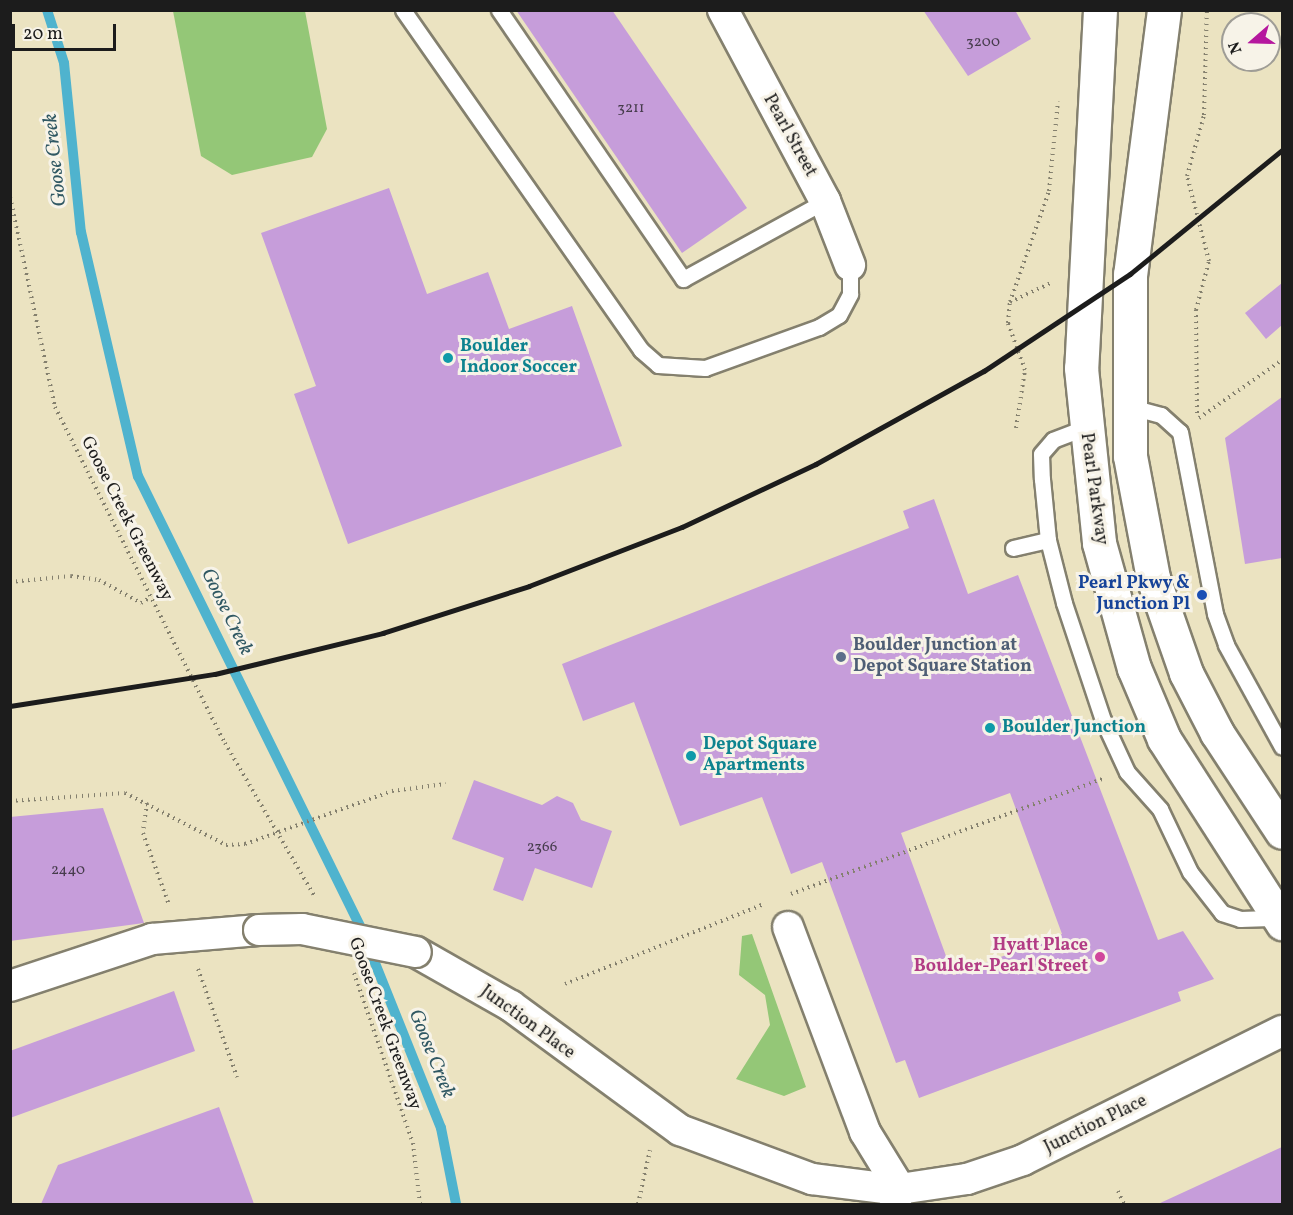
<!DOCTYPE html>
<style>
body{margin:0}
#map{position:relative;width:1293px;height:1215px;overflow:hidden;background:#ebe3c1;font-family:Vollkorn,serif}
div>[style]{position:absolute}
.green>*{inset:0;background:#94c777}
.stream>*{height:10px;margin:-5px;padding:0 5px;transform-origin:5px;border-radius:5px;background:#4fb3ce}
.building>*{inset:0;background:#c69dda}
.path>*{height:4px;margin-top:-2px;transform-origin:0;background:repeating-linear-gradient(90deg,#84806e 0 1.5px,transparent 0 6px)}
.roads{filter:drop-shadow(2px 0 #84806e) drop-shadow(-2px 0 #84806e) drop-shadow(0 2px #84806e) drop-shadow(0 -2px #84806e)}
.service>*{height:15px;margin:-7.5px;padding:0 7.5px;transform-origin:7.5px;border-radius:7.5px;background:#fff}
.minor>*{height:30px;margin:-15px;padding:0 15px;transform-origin:15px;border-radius:15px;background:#fff}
.tertiary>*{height:33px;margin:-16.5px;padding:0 16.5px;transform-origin:16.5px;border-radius:16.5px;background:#fff}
.secondary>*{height:33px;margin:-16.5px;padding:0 16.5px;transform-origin:16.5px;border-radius:16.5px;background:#fff}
.rail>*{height:4.5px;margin:-2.25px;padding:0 2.25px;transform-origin:2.25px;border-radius:2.25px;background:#1c1c1c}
.bridges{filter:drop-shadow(2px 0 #84806e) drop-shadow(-2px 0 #84806e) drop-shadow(0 2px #84806e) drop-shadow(0 -2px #84806e)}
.minor-bridge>*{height:30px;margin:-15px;padding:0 15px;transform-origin:15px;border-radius:15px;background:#fff}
.dots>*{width:16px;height:16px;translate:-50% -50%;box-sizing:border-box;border:3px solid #f7f3e8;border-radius:50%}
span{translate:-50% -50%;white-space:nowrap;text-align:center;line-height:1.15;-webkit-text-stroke:6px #f7f3e8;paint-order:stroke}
.number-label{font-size:15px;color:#463c4c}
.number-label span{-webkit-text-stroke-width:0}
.street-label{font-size:18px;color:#1c1c1c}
.culture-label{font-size:18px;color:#0d838f;font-weight:700}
.left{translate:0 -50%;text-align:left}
.transit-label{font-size:18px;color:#164399;font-weight:700}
.right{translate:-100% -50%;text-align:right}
.service-label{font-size:18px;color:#4e5e75;font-weight:700}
.hotel-label{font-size:18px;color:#b23c85;font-weight:700}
.water-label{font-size:20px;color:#305863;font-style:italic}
.frame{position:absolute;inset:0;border:12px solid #1c1c1c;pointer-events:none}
.north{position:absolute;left:1221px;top:12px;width:60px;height:60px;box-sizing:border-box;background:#f7f3e8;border:2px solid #9f9d96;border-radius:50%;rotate:250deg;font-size:16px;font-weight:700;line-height:24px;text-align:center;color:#1c1c1c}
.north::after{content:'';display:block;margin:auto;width:21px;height:27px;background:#b5179e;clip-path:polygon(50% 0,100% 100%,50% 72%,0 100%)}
.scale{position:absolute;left:12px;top:24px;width:104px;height:27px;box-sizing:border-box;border:3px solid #1c1c1c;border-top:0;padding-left:8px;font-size:18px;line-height:21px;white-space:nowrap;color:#1c1c1c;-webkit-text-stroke:4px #f7f3e8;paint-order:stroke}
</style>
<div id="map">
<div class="green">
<div style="clip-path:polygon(173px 11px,305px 11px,327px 129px,312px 157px,232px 175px,201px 156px)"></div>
<div style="clip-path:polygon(752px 934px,806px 1087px,784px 1096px,736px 1079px,770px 1025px,765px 995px,739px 975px,742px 936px)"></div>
</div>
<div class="stream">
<div style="left:47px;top:10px;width:56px;rotate:72.2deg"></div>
<div style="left:64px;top:63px;width:170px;rotate:84.3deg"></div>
<div style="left:81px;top:232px;width:251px;rotate:76.9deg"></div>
<div style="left:138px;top:476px;width:504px;rotate:63.74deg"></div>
<div style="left:361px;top:928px;width:215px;rotate:68.2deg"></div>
<div style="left:441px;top:1128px;width:77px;rotate:78.8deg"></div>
</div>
<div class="building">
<div style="clip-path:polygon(516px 10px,612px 10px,747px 208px,682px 253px)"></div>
<div style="clip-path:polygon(923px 10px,1015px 10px,1031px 39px,968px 76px)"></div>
<div style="clip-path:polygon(389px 188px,427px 294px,488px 272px,509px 329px,572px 306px,622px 446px,348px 544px,294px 394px,316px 386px,261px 233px)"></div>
<div style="clip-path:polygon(1282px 283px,1282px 325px,1266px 339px,1245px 313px)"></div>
<div style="clip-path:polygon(1282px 397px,1282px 558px,1245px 564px,1225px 438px)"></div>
<div style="clip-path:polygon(evenodd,934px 499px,968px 594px,1018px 575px,1158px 940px,1183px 931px,1214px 979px,1178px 992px,1181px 1001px,919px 1098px,905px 1060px,896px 1063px,822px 862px,791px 874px,762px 797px,680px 826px,634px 702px,583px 721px,562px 664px,909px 528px,903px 511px,934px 499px,1010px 793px,1062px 934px,953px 975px,901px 833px,1010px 793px)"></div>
<div style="clip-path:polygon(474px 780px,542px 805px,557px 796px,573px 803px,581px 820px,612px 831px,592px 888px,535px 868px,523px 901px,493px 890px,504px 858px,452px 839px)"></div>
<div style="clip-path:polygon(103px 808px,144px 923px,10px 941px,10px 817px)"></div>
<div style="clip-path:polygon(174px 991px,195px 1051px,10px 1118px,10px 1051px)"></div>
<div style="clip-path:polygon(219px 1107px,254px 1204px,41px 1204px,58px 1165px)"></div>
<div style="clip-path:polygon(1282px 1147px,1282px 1204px,1158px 1204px)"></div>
</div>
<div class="path">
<div style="left:10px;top:197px;width:215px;rotate:77.9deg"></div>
<div style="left:55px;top:407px;width:377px;rotate:63.2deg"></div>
<div style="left:225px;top:743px;width:178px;rotate:59.7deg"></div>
<div style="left:1010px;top:302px;width:45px;rotate:-24.9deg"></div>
<div style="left:1197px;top:413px;width:103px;rotate:-90.6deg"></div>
<div style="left:1196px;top:310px;width:51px;rotate:-75.1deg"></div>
<div style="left:1209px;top:261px;width:88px;rotate:-104.5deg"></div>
<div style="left:1187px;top:176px;width:63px;rotate:-74.4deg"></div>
<div style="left:1204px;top:115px;width:105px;rotate:-88.4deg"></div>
<div style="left:1199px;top:418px;width:101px;rotate:-34.9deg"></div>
<div style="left:1016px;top:428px;width:59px;rotate:-81.2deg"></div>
<div style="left:1025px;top:370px;width:50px;rotate:-109.9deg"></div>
<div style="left:1008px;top:323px;width:21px;rotate:-85deg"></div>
<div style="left:1010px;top:302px;width:118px;rotate:-70.6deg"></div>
<div style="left:1049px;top:191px;width:90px;rotate:-84.3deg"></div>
<div style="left:10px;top:582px;width:61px;rotate:-5.6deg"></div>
<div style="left:71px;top:576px;width:28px;rotate:8deg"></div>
<div style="left:99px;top:580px;width:48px;rotate:28.7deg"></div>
<div style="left:141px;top:603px;width:12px;rotate:-31deg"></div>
<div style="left:10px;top:801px;width:115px;rotate:-4deg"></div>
<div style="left:125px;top:793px;width:114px;rotate:27.2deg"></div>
<div style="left:226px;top:845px;width:19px;rotate:-3deg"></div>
<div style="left:245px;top:844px;width:156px;rotate:-19.8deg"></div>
<div style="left:392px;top:791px;width:54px;rotate:-7.4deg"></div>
<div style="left:147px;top:803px;width:30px;rotate:98deg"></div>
<div style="left:143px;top:833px;width:77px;rotate:70.1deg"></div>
<div style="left:791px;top:894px;width:332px;rotate:-20.3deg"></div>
<div style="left:198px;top:969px;width:115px;rotate:70.1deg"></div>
<div style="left:354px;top:973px;width:180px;rotate:70.9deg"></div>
<div style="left:413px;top:1143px;width:61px;rotate:83.5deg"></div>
<div style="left:565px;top:984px;width:214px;rotate:-21.9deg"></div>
<div style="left:1118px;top:1191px;width:14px;rotate:65deg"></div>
<div style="left:638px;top:1204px;width:55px;rotate:-77.5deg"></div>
</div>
<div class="roads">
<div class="service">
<div style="left:403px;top:10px;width:415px;rotate:55deg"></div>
<div style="left:641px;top:350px;width:23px;rotate:41deg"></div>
<div style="left:658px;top:365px;width:47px;rotate:3.7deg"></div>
<div style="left:705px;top:368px;width:121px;rotate:-19.8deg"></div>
<div style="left:819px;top:327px;width:23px;rotate:-31deg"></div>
<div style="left:839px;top:315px;width:24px;rotate:-62deg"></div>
<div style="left:850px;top:294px;width:29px;rotate:-90deg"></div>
<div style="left:499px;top:10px;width:326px;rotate:55.6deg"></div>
<div style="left:683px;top:279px;width:162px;rotate:-28.8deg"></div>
<div style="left:1127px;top:406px;width:35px;rotate:15deg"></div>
<div style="left:1161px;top:415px;width:25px;rotate:42deg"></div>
<div style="left:1180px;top:432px;width:185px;rotate:79.1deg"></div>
<div style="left:1215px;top:614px;width:33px;rotate:70deg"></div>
<div style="left:1226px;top:645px;width:116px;rotate:61.2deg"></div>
<div style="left:1084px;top:428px;width:33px;rotate:159deg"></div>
<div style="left:1053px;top:440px;width:18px;rotate:131deg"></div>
<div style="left:1041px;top:454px;width:25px;rotate:88deg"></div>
<div style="left:1042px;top:479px;width:61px;rotate:84.4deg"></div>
<div style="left:1048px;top:540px;width:65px;rotate:75.7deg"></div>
<div style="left:1064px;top:603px;width:123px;rotate:71.6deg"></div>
<div style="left:1103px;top:720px;width:57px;rotate:65.2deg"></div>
<div style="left:1127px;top:772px;width:50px;rotate:48.3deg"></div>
<div style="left:1160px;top:809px;width:70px;rotate:64.5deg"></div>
<div style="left:1190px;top:872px;width:52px;rotate:52deg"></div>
<div style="left:1222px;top:913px;width:19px;rotate:18deg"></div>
<div style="left:1240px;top:919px;width:38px;rotate:-2deg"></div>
<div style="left:1013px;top:548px;width:36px;rotate:-13deg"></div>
</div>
<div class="minor">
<div style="left:723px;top:10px;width:217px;rotate:61.9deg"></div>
<div style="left:825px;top:201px;width:69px;rotate:68.7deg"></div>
<div style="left:788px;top:927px;width:219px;rotate:69.4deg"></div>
<div style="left:865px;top:1132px;width:67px;rotate:58.4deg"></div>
<div style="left:900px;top:1189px;width:68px;rotate:-8.5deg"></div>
<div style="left:967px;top:1179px;width:59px;rotate:-18.7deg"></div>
<div style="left:1023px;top:1160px;width:289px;rotate:-26.5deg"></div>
<div style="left:416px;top:952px;width:109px;rotate:29.6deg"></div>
<div style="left:511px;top:1006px;width:210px;rotate:36.3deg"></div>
<div style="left:680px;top:1130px;width:141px;rotate:20.4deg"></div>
<div style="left:812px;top:1179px;width:81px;rotate:7.1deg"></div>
<div style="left:892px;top:1189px;width:16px;rotate:75deg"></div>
<div style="left:10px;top:986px;width:150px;rotate:-18.3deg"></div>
<div style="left:152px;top:939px;width:107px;rotate:-4.8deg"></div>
</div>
<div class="tertiary">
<div style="left:892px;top:1189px;width:8px"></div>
</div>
<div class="secondary">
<div style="left:1100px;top:10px;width:359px;rotate:93deg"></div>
<div style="left:1081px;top:368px;width:176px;rotate:84.1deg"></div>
<div style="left:1099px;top:543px;width:130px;rotate:74.4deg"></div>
<div style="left:1134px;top:668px;width:77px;rotate:67.1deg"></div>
<div style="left:1164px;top:739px;width:219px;rotate:57.3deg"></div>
<div style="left:1164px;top:10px;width:266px;rotate:97.3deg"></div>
<div style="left:1130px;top:274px;width:182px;rotate:90deg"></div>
<div style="left:1130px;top:456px;width:124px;rotate:79.3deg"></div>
<div style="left:1153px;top:578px;width:101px;rotate:70.8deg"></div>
<div style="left:1186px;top:673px;width:68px;rotate:62.7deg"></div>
<div style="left:1217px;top:733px;width:118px;rotate:56.7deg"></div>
</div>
</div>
<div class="rail">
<div style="left:10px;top:706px;width:207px;rotate:-8.9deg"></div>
<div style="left:215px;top:674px;width:173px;rotate:-13.7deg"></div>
<div style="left:383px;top:633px;width:153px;rotate:-17.8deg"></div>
<div style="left:529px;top:586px;width:164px;rotate:-21.1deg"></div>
<div style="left:682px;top:527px;width:148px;rotate:-25.2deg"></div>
<div style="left:816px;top:464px;width:192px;rotate:-29deg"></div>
<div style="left:984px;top:371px;width:175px;rotate:-33.6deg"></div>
<div style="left:1130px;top:274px;width:196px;rotate:-39.2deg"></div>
</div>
<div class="bridges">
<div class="minor-bridge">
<div style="left:259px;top:930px;width:43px;rotate:-1.3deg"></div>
<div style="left:302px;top:929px;width:116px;rotate:11.4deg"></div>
</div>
</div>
<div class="dots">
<div style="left:448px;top:358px;background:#0f9aa8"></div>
<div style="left:1202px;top:595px;background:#1a4fb4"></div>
<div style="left:841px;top:657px;background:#5c6f8a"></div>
<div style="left:990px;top:728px;background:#0f9aa8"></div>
<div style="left:691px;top:756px;background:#0f9aa8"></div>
<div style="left:1100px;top:957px;background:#d1479c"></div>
</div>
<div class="number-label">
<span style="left:983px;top:43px">3200</span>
<span style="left:631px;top:109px">3211</span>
<span style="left:542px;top:848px">2366</span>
<span style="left:68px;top:871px">2440</span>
</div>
<div class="street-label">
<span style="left:789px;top:136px;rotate:61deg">Pearl Street</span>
<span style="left:1093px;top:489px;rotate:82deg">Pearl Parkway</span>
<span style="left:126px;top:519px;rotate:63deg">Goose Creek Greenway</span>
<span style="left:527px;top:1023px;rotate:36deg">Junction Place</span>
<span style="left:384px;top:1024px;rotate:70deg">Goose Creek Greenway</span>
<span style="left:1096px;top:1125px;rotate:-26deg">Junction Place</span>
</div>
<div class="culture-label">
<span class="left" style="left:460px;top:358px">Boulder<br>Indoor Soccer</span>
<span class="left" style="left:1002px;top:728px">Boulder Junction</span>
<span class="left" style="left:703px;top:756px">Depot Square<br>Apartments</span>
</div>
<div class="transit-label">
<span class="right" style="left:1190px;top:595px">Pearl Pkwy &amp;<br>Junction Pl</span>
</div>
<div class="service-label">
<span class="left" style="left:853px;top:657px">Boulder Junction at<br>Depot Square Station</span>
</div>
<div class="hotel-label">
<span class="right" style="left:1088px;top:957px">Hyatt Place<br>Boulder-Pearl Street</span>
</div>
<div class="water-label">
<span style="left:56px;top:160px;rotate:-96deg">Goose Creek</span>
<span style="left:226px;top:612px;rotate:64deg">Goose Creek</span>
<span style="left:431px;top:1054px;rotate:68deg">Goose Creek</span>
</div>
<div class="frame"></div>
<div class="north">N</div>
<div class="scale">20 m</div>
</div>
